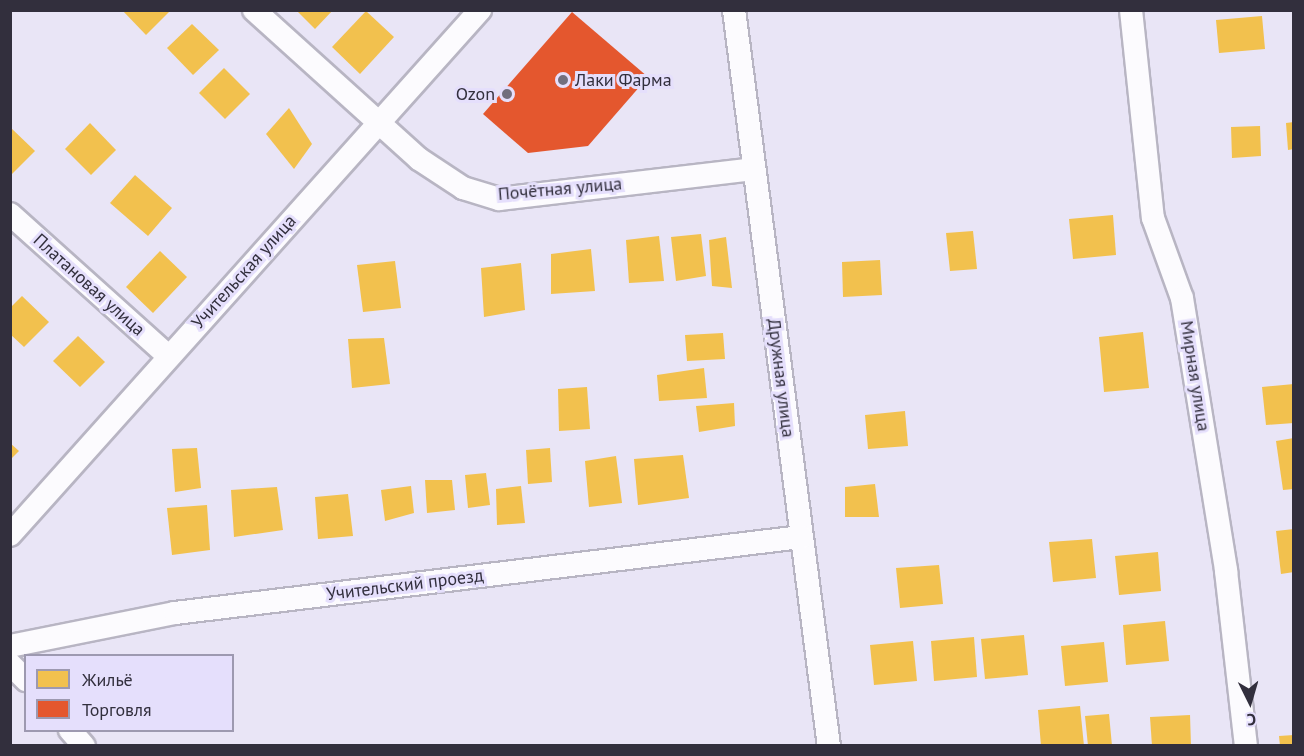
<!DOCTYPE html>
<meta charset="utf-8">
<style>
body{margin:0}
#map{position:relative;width:1304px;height:756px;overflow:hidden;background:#e9e5f6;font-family:"PT Sans",sans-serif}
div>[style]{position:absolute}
.homes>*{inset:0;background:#f2c14e}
.shops>*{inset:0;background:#e4572e}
.roads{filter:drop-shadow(2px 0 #b8b5c3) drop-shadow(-2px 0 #b8b5c3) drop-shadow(0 2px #b8b5c3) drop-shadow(0 -2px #b8b5c3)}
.minor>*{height:22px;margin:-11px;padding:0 11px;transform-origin:11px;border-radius:11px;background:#fcfbfe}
.dots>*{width:16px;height:16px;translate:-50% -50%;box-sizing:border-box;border:3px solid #e5dffc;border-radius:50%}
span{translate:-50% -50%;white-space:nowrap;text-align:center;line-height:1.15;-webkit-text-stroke:6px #e5dffc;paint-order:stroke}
.poi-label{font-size:18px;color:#322f3d}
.left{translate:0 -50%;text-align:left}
.right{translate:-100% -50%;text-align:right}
.street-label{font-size:18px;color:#322f3d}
.frame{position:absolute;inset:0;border:12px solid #322f3d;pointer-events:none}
.legend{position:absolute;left:24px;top:654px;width:210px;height:78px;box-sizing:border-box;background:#e5dffc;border:2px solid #9d99b0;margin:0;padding:8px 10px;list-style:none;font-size:18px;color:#322f3d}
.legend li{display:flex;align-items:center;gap:12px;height:30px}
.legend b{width:30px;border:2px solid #9d99b0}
.north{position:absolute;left:1220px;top:672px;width:60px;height:60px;-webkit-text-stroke:4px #e5dffc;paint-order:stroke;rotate:175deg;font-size:16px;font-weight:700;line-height:24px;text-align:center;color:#322f3d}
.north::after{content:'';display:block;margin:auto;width:21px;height:27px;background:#322f3d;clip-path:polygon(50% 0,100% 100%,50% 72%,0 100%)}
</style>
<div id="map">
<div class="homes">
<div style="clip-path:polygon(122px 10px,171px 10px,146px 35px)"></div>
<div style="clip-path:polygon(296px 10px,333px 10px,315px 29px)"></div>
<div style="clip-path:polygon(366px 11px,394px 37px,360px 74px,332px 47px)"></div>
<div style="clip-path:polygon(1262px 16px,1265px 49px,1219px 53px,1216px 20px)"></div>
<div style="clip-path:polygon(192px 24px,219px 50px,193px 75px,167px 48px)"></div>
<div style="clip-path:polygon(224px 68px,250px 94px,225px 119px,199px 93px)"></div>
<div style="clip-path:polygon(289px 108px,312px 144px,294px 169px,266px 134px)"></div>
<div style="clip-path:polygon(1294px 122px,1294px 149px,1288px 150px,1286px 123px)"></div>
<div style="clip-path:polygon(90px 123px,116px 150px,91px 175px,65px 149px)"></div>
<div style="clip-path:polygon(1260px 126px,1261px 156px,1232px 158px,1231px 127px)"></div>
<div style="clip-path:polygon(10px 127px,35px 151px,10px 176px)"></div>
<div style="clip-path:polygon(135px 175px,172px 208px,148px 236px,110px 203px)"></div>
<div style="clip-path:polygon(1113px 215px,1116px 255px,1073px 259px,1069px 219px)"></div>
<div style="clip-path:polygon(973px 231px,977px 269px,950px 271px,946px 233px)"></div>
<div style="clip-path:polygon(701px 234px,706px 276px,676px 281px,671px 237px)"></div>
<div style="clip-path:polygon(659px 236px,664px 281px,629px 283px,626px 240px)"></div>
<div style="clip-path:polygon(726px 237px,732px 288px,712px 286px,709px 240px)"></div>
<div style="clip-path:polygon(591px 249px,595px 291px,551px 294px,551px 254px)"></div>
<div style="clip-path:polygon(160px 251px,187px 277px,153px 313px,126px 287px)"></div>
<div style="clip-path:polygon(880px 260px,882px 295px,843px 297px,842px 262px)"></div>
<div style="clip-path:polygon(395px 261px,401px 308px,363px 312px,357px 265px)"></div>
<div style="clip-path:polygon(521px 263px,525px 310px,484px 317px,481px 268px)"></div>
<div style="clip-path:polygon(22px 296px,49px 322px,24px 347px,10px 334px,10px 308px)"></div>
<div style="clip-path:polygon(1143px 332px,1149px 388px,1104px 392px,1099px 337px)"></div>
<div style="clip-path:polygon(723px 333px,725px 359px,687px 361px,685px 335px)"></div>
<div style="clip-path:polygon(78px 336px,105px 362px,80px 387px,53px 361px)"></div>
<div style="clip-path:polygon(384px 338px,390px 384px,352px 388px,348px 339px)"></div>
<div style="clip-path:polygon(704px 368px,707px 398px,659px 401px,657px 375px)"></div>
<div style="clip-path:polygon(1294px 384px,1294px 423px,1266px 425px,1262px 387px)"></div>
<div style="clip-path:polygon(587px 387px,590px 429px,559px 431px,558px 389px)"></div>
<div style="clip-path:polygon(734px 403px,735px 426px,699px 432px,696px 406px)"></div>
<div style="clip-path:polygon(905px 411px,908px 446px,868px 449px,865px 415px)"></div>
<div style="clip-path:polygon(1294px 438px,1294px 489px,1283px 490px,1276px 441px)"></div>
<div style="clip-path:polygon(10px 443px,19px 451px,10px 460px)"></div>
<div style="clip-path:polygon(197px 448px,201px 488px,175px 492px,172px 449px)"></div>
<div style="clip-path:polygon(550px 448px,552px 482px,528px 484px,526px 450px)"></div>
<div style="clip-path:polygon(683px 455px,689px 498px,638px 505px,634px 459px)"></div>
<div style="clip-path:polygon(616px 456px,622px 503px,589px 507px,585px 461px)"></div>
<div style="clip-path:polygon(486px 473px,490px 505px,468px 508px,465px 475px)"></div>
<div style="clip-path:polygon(425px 480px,452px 480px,455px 510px,427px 513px)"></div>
<div style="clip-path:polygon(875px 484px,879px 517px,845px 517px,845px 487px)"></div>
<div style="clip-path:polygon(411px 486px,414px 513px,385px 521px,381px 490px)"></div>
<div style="clip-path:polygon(521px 486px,525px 523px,497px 525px,496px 489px)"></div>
<div style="clip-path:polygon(277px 487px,283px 530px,234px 537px,231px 490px)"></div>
<div style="clip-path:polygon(348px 494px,353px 536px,318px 539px,315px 497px)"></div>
<div style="clip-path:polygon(207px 505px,210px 550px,172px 555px,167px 508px)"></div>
<div style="clip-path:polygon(1294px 529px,1294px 572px,1281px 574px,1276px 531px)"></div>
<div style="clip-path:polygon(1092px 539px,1096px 578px,1053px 582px,1049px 542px)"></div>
<div style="clip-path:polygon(1158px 552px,1161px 591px,1119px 595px,1115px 556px)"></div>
<div style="clip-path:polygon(939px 565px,943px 604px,900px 608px,896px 568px)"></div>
<div style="clip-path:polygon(1165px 621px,1169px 661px,1126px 665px,1123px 625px)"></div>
<div style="clip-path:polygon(1024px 635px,1028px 675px,985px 679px,981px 639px)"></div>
<div style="clip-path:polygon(974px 637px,977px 677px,934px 681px,931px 641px)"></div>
<div style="clip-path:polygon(913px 641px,917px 681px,874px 685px,870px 645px)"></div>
<div style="clip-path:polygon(1104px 642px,1108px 682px,1065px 686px,1061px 646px)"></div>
<div style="clip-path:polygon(1080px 706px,1084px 746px,1041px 746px,1038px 710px)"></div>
<div style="clip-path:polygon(1109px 714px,1112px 746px,1088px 746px,1085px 716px)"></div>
<div style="clip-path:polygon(1190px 715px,1191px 746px,1152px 746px,1150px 717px)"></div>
<div style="clip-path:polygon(1294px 735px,1294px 746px,1280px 746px,1279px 736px)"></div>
</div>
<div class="shops">
<div style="clip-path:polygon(572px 12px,648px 77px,588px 146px,528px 153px,483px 114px)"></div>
</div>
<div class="roads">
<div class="minor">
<div style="left:254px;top:10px;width:222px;rotate:42.1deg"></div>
<div style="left:419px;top:159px;width:53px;rotate:33.4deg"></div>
<div style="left:463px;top:188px;width:38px;rotate:17deg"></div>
<div style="left:499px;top:199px;width:256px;rotate:-6.7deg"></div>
<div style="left:734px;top:10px;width:742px;rotate:82.65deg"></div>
<div style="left:1131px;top:10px;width:209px;rotate:84deg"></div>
<div style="left:1153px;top:218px;width:85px;rotate:70.1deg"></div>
<div style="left:1182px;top:298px;width:277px;rotate:80.8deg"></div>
<div style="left:1226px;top:571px;width:176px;rotate:83.5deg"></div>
<div style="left:10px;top:214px;width:212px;rotate:41.9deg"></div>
<div style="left:10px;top:535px;width:705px;rotate:-48.16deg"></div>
<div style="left:10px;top:646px;width:168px;rotate:-11.3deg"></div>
<div style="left:175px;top:613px;width:631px;rotate:-6.92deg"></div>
<div style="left:10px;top:664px;width:23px;rotate:45deg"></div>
<div style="left:70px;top:730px;width:21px;rotate:49deg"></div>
</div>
</div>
<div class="dots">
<div style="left:563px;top:80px;background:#726f7e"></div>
<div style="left:507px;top:94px;background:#726f7e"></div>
</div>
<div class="poi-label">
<span class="left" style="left:575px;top:80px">Лаки Фарма</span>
<span class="right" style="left:495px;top:94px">Ozon</span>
</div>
<div class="street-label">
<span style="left:560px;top:189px;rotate:-5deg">Почётная улица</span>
<span style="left:244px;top:272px;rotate:-48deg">Учительская улица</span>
<span style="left:89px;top:285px;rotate:42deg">Платановая улица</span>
<span style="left:1195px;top:376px;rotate:81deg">Мирная улица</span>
<span style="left:781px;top:378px;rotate:83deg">Дружная улица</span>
<span style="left:405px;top:585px;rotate:-7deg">Учительский проезд</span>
</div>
<div class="frame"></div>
<ul class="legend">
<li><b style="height:16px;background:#f2c14e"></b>Жильё</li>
<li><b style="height:16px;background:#e4572e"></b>Торговля</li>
</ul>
<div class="north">С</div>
</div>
